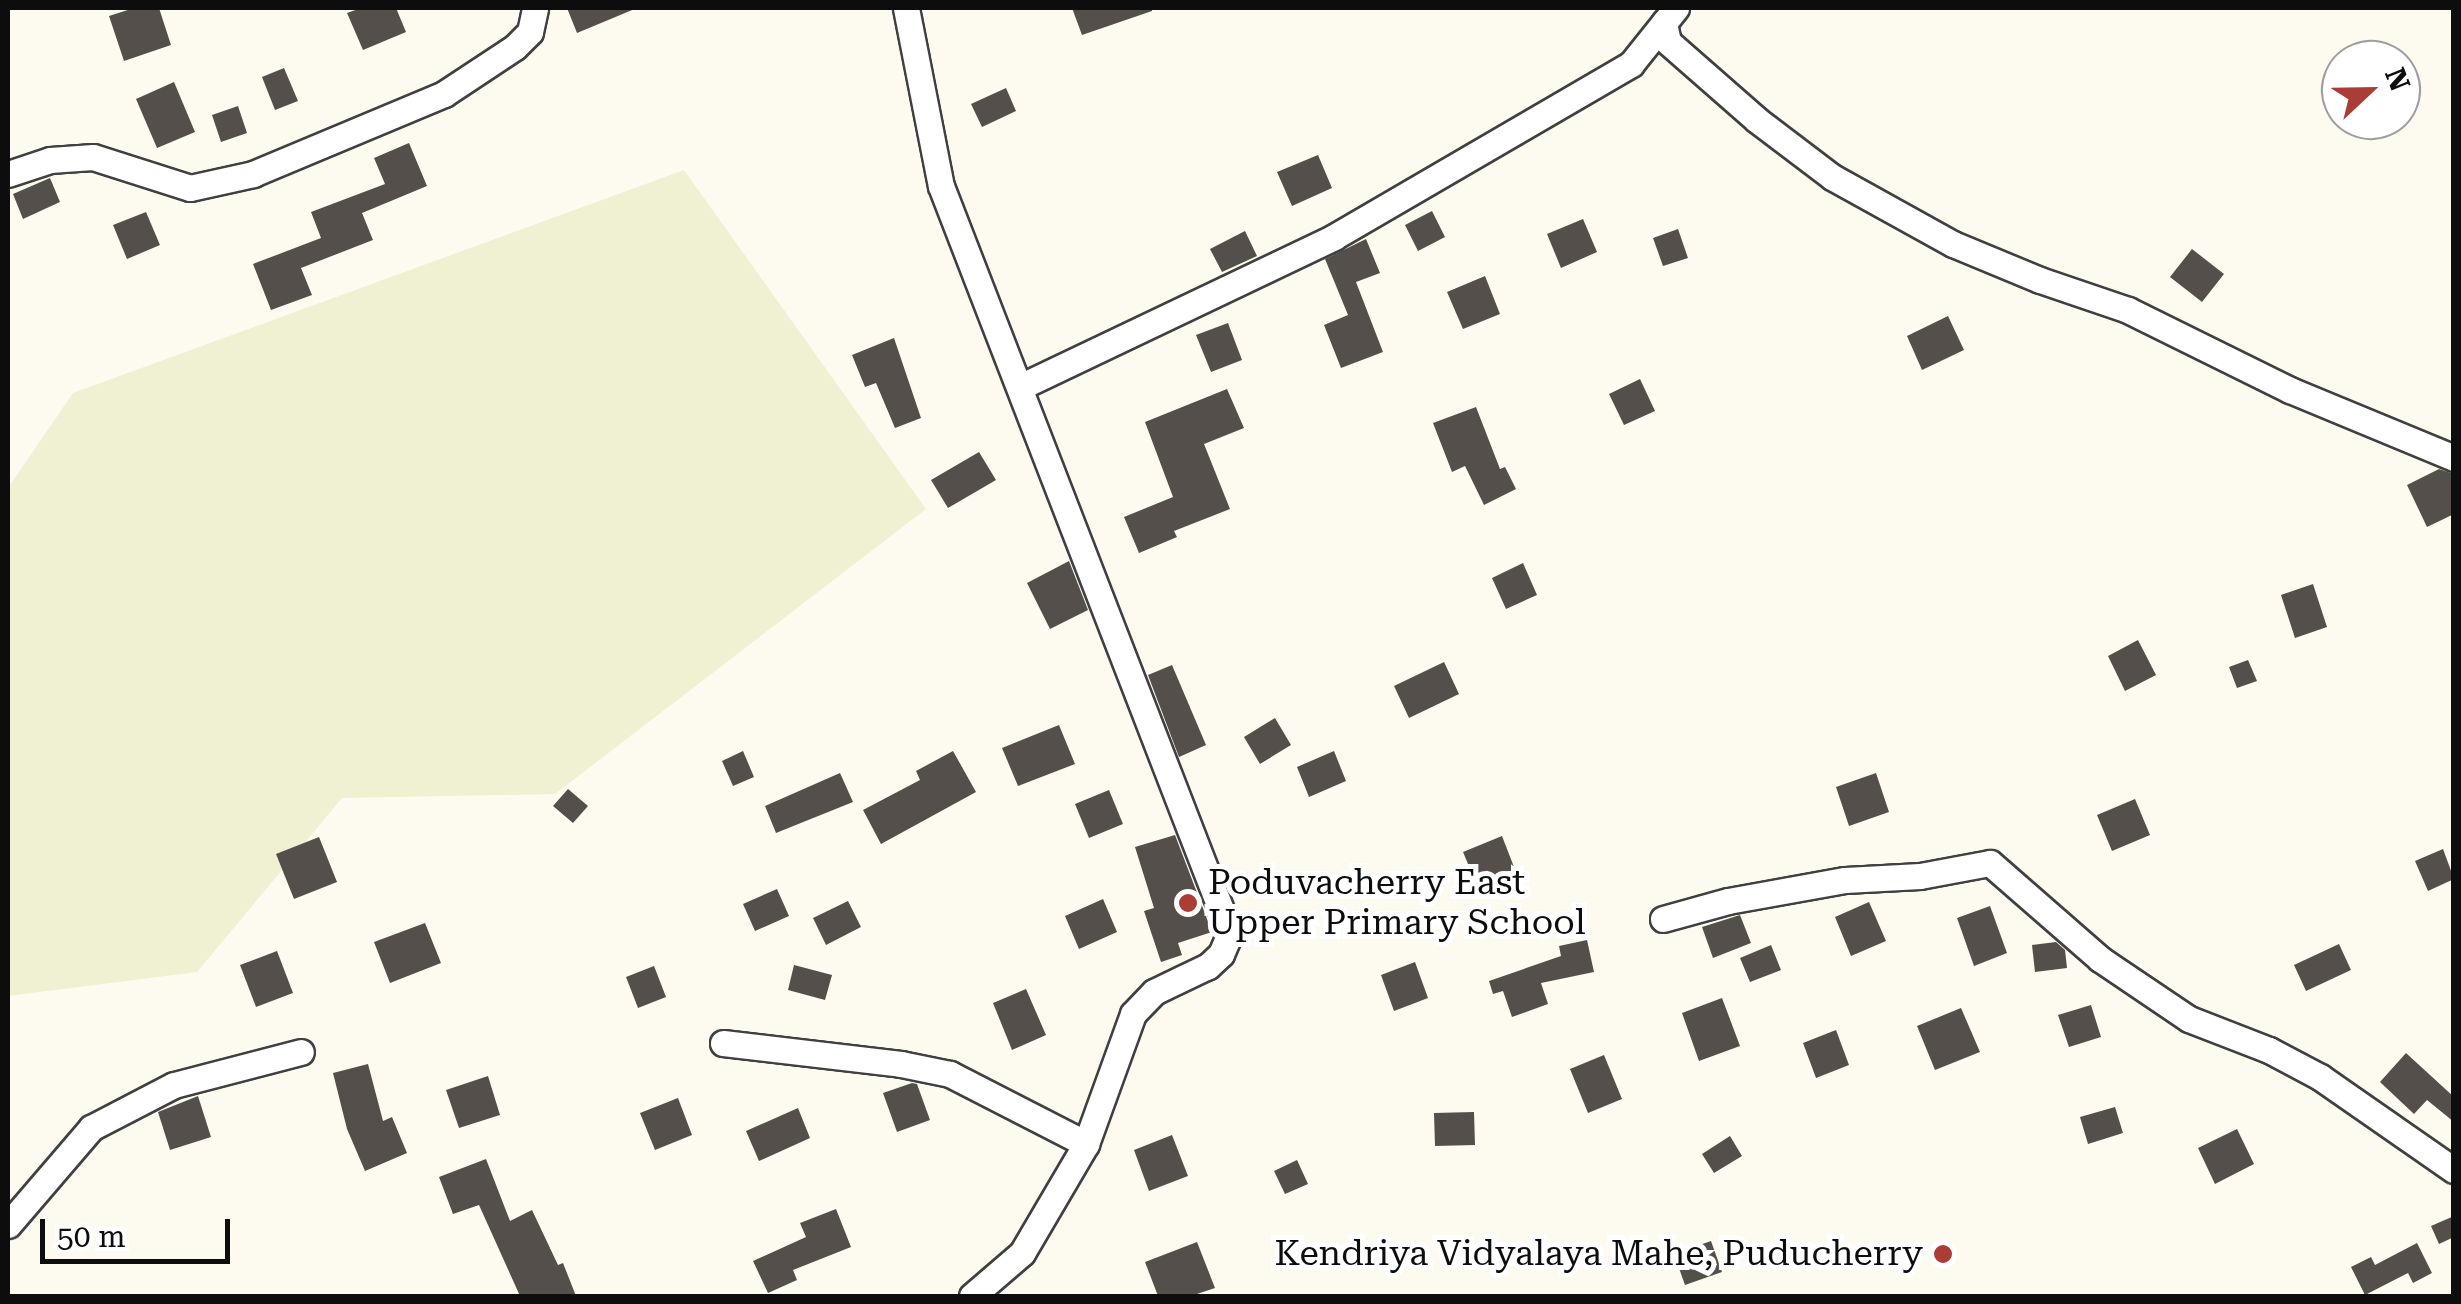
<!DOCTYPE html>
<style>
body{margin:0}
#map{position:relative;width:2461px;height:1304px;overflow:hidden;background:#fdfbef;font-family:"Roboto Serif",serif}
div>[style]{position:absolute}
.farmland>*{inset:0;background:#f0f0d2}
.building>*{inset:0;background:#544f4b}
.roads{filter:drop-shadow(2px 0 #404040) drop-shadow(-2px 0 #404040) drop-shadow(0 2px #404040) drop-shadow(0 -2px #404040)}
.street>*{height:25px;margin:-12.5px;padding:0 12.5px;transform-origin:12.5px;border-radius:12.5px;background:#fff}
.dots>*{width:28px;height:28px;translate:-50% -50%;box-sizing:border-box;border:5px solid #fff;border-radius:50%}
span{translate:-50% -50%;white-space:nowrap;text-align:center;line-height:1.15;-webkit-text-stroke:10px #fff;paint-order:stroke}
.poi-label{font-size:35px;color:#0d0d0d}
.left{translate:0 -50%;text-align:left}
.right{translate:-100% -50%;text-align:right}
.frame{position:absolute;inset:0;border:10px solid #0d0d0d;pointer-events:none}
.north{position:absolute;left:2321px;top:40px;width:100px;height:100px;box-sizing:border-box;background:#fff;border:2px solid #9e9e9e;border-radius:50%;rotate:68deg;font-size:28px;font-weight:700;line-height:40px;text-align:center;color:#0d0d0d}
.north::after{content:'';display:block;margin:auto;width:35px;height:45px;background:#ab3d37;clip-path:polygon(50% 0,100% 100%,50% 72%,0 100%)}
.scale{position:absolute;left:40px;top:1219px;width:190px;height:45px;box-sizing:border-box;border:5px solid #0d0d0d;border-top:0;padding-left:12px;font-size:30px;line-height:35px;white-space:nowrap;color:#0d0d0d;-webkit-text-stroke:8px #fff;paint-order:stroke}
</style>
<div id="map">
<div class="farmland">
<div style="clip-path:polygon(684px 170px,926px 509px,555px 794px,342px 798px,197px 972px,8px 996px,8px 488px,73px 393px)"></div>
</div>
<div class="building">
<div style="clip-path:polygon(134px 8px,159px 8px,171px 45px,124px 61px,109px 16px)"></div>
<div style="clip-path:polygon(361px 8px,396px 8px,406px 32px,363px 50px,347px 13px)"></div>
<div style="clip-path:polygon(567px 8px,637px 8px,577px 33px)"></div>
<div style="clip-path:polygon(1072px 8px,1152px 8px,1152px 11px,1082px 35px)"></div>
<div style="clip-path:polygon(284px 68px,298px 101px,275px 110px,262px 77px)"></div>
<div style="clip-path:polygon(174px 82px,195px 132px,157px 148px,136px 99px)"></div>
<div style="clip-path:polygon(1006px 88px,1016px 111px,982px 127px,971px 104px)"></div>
<div style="clip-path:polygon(238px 106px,247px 133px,221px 142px,212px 115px)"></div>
<div style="clip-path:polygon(409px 143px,427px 186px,362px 213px,373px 240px,301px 268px,312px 295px,271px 310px,253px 264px,321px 238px,311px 212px,385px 184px,374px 158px)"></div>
<div style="clip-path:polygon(1318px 155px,1332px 188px,1292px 206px,1277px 172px)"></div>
<div style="clip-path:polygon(50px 178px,60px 202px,23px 219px,13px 194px)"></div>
<div style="clip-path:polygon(1432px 211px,1445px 237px,1418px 251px,1405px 225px)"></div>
<div style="clip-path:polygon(146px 212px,160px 245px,127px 259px,113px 225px)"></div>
<div style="clip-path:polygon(1583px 219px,1597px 252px,1561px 268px,1547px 234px)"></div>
<div style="clip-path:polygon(1678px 229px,1688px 258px,1663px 266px,1653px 238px)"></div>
<div style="clip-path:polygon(1245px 231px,1257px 256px,1222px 272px,1210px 249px)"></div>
<div style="clip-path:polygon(1366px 239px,1380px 273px,1356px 282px,1383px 352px,1341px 368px,1324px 325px,1348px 315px,1325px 259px)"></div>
<div style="clip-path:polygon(2192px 249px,2224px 274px,2202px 302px,2170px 277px)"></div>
<div style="clip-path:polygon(1485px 276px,1500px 314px,1463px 329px,1447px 292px)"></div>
<div style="clip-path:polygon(1948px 316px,1964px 350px,1922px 370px,1907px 336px)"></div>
<div style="clip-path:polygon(1228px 323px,1242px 360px,1211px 372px,1196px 335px)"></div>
<div style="clip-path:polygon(894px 338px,921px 418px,895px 428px,876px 383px,865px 387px,852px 355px)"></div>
<div style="clip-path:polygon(1640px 379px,1655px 411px,1624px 425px,1609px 394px)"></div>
<div style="clip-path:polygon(1227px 389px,1244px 428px,1204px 444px,1230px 509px,1174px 531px,1177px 537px,1139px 553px,1124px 517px,1173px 497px,1145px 422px)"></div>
<div style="clip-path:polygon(1476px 407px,1500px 469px,1505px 467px,1516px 489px,1484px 505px,1465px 466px,1452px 472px,1433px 423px)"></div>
<div style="clip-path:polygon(979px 452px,996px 480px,948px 508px,931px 480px)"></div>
<div style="clip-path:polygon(2439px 469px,2454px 474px,2454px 514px,2427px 527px,2407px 485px)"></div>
<div style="clip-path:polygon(1069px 561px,1088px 610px,1050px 629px,1027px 583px)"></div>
<div style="clip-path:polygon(1523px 563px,1537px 595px,1506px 609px,1492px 578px)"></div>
<div style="clip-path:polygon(2313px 584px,2327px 627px,2295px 638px,2281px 595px)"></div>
<div style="clip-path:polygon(2138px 640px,2156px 675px,2125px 691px,2108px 656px)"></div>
<div style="clip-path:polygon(2248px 660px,2257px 681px,2237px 688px,2229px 667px)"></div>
<div style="clip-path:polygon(1444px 662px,1459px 694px,1409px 718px,1394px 686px)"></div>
<div style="clip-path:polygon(1172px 665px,1206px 745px,1179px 757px,1148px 675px)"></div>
<div style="clip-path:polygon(1275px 718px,1291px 745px,1260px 764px,1244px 737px)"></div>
<div style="clip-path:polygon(1059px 725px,1075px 764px,1018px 786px,1002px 748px)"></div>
<div style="clip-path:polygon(743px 751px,754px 777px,733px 786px,722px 761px)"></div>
<div style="clip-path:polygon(953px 751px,976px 792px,881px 844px,863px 810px,920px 780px,916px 771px)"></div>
<div style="clip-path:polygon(1334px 751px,1346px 781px,1309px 797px,1297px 767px)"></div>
<div style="clip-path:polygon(840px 773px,853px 802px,776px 833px,765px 806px)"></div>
<div style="clip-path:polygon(1876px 773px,1889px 812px,1849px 826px,1836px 787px)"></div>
<div style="clip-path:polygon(568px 789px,588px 806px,573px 823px,553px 806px)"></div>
<div style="clip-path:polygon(1109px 790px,1123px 824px,1089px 838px,1075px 804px)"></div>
<div style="clip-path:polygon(2135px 799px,2150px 835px,2112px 851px,2097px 815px)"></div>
<div style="clip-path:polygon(1175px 835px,1212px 932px,1178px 943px,1182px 955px,1161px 962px,1144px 911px,1154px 908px,1135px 847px)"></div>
<div style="clip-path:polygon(1502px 836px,1519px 880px,1481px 895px,1463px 852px)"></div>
<div style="clip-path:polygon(319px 837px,337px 882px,294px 899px,276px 854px)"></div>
<div style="clip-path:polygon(2443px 849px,2454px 879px,2428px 891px,2415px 861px)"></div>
<div style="clip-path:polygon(777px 889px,789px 916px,755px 931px,743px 904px)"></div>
<div style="clip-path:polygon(1103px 899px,1117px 932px,1079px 949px,1065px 916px)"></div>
<div style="clip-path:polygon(848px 901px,861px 927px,826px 945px,813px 918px)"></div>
<div style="clip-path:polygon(1869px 902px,1886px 941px,1851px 956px,1835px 917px)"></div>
<div style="clip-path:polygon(1990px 906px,2007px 953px,1974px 966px,1957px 918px)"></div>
<div style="clip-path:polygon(1740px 915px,1751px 943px,1713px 958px,1702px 927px)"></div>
<div style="clip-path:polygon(425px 923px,441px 963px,390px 983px,374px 942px)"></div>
<div style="clip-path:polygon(1587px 940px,1594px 972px,1541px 983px,1548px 1004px,1512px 1017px,1503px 991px,1493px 994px,1489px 981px,1561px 956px,1559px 946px)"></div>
<div style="clip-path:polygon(2056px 942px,2065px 950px,2067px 968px,2035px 972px,2032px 945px)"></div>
<div style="clip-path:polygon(2339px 944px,2351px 970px,2306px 991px,2294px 965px)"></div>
<div style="clip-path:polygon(1771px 945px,1781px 970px,1750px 982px,1740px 958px)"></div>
<div style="clip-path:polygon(277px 951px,293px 993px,256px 1007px,240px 965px)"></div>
<div style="clip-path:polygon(1415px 962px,1428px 998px,1394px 1011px,1381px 975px)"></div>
<div style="clip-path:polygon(794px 965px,832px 975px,825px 1000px,788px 990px)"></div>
<div style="clip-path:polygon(654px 966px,666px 997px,638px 1008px,626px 977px)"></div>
<div style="clip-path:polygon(1026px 989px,1046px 1035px,1012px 1050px,993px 1003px)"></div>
<div style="clip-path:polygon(1722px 998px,1740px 1046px,1699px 1061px,1682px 1013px)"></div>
<div style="clip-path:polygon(2091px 1005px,2101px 1037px,2069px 1047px,2058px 1015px)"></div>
<div style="clip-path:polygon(1961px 1008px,1980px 1052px,1935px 1070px,1917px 1026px)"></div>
<div style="clip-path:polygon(1836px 1030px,1849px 1065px,1816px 1078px,1803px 1043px)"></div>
<div style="clip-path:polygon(2406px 1053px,2454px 1097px,2454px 1122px,2427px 1100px,2414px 1114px,2380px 1082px)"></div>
<div style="clip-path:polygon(1604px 1055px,1622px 1099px,1588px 1113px,1570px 1069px)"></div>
<div style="clip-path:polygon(368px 1064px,383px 1121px,392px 1117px,407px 1153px,365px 1171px,347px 1129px,333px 1073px)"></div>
<div style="clip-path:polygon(488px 1076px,500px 1115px,459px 1128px,446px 1090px)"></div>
<div style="clip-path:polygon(912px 1083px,917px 1084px,930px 1120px,897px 1132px,883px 1093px)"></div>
<div style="clip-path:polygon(198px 1096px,211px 1137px,170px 1150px,158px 1112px)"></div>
<div style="clip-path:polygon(678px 1098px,692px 1135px,655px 1150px,640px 1113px)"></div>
<div style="clip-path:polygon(2115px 1107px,2123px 1133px,2088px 1144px,2080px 1117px)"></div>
<div style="clip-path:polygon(798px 1108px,810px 1138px,759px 1161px,746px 1131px)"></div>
<div style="clip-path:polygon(1474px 1112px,1475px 1145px,1435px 1146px,1434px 1113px)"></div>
<div style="clip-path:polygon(2237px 1129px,2254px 1164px,2215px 1184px,2198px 1148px)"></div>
<div style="clip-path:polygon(1172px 1135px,1188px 1176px,1149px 1191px,1134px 1150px)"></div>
<div style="clip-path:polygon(1730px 1136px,1742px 1156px,1714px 1173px,1702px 1154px)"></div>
<div style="clip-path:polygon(486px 1159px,510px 1221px,532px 1210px,558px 1265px,563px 1263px,576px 1296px,520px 1296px,479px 1205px,453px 1214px,439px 1177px)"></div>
<div style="clip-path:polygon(1297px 1160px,1308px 1184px,1285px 1194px,1274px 1171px)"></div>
<div style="clip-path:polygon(836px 1209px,851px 1247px,793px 1270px,797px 1280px,768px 1293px,753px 1261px,806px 1237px,800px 1223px)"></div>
<div style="clip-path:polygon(2454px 1216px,2454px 1237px,2439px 1244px,2431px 1226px)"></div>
<div style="clip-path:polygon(1711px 1241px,1722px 1272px,1685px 1285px,1674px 1254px)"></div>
<div style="clip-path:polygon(1197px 1242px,1215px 1288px,1191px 1296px,1158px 1296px,1145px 1262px)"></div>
<div style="clip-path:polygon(2417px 1243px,2432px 1273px,2413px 1283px,2408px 1273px,2365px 1295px,2351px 1267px,2371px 1257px,2375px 1265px)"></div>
</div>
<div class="roads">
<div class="street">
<div style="left:906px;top:8px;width:181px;rotate:78.9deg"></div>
<div style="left:941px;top:186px;width:801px;rotate:68.85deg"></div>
<div style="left:1230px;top:933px;width:23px;rotate:113deg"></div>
<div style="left:1221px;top:954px;width:18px;rotate:137deg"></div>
<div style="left:1208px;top:966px;width:60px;rotate:154.3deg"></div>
<div style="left:1154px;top:992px;width:30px;rotate:134deg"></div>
<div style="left:1133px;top:1014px;width:138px;rotate:109.9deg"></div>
<div style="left:1086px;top:1144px;width:126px;rotate:120.4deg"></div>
<div style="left:1022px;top:1253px;width:66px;rotate:139.3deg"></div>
<div style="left:1676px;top:8px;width:19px;rotate:129deg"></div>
<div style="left:1664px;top:23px;width:19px;rotate:78deg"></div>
<div style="left:1668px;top:42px;width:118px;rotate:41.2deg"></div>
<div style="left:1757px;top:120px;width:94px;rotate:37.2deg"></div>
<div style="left:1832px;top:177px;width:138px;rotate:29deg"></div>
<div style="left:1953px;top:244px;width:94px;rotate:22.5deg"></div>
<div style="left:2040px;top:280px;width:93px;rotate:18.8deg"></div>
<div style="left:2128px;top:310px;width:181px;rotate:26.3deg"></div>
<div style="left:2290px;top:390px;width:178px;rotate:22.5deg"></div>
<div style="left:8px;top:174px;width:44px;rotate:-18.4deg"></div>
<div style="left:50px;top:160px;width:43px;rotate:-4deg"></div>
<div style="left:93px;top:157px;width:102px;rotate:17.7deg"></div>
<div style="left:190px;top:188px;width:65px;rotate:-12.5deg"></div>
<div style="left:253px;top:174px;width:207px;rotate:-22.7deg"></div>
<div style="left:444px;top:94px;width:85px;rotate:-33.5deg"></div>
<div style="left:515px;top:47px;width:21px;rotate:-45deg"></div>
<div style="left:530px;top:32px;width:25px;rotate:-78deg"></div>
<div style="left:1022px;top:386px;width:346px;rotate:-25.5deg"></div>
<div style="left:1334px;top:237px;width:344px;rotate:-30.2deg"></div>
<div style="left:1631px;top:64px;width:53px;rotate:-51.2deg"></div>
<div style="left:1663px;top:919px;width:67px;rotate:-15.5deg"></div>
<div style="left:1728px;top:901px;width:119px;rotate:-10.2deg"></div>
<div style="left:1845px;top:880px;width:75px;rotate:-3.1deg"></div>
<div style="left:1920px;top:876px;width:71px;rotate:-10.5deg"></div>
<div style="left:1990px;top:863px;width:146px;rotate:41.1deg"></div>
<div style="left:2100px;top:959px;width:107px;rotate:34deg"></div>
<div style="left:2189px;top:1019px;width:86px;rotate:21.2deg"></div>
<div style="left:2269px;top:1050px;width:58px;rotate:27.9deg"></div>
<div style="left:2320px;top:1077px;width:163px;rotate:34.8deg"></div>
<div style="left:723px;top:1043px;width:179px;rotate:6.7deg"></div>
<div style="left:901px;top:1064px;width:50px;rotate:11.5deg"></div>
<div style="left:950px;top:1074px;width:153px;rotate:27.2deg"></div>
<div style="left:8px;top:1225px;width:128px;rotate:-49.4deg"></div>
<div style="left:91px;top:1128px;width:93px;rotate:-27.4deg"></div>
<div style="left:174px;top:1085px;width:131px;rotate:-14.6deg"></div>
</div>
</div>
<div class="dots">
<div style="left:1188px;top:903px;background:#ab3d37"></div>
<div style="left:1943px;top:1254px;background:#ab3d37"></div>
</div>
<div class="poi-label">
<span class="left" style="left:1208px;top:903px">Poduvacherry East<br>Upper Primary School</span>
<span class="right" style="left:1923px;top:1254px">Kendriya Vidyalaya Mahe, Puducherry</span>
</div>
<div class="frame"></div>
<div class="north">N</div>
<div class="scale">50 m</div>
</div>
